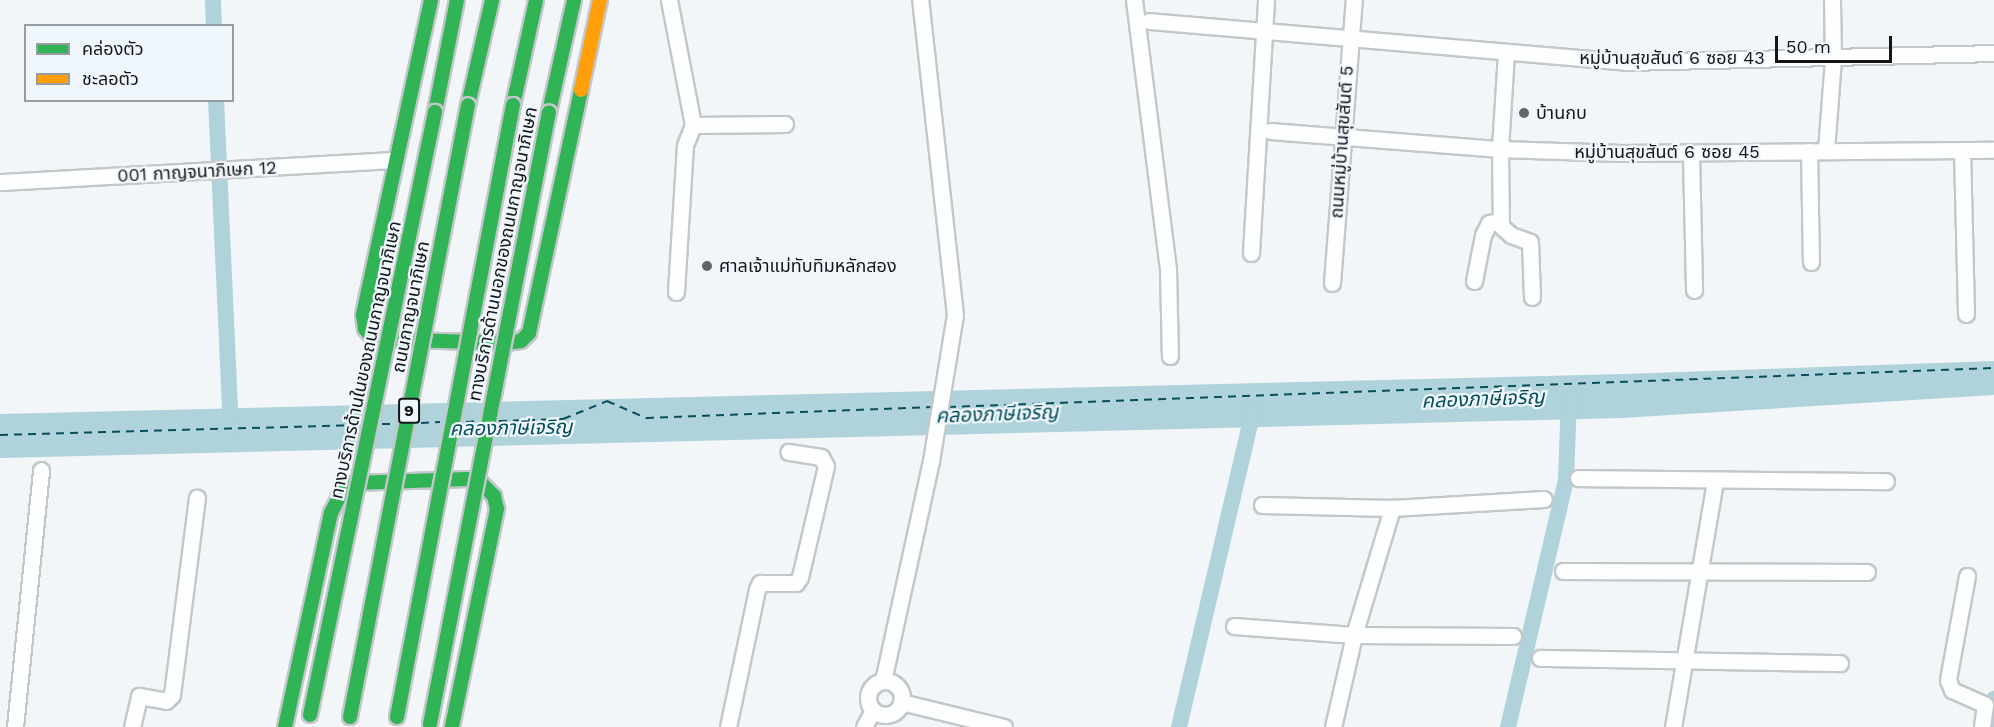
<!DOCTYPE html>
<meta charset="utf-8">
<style>
body{margin:0}
#map{position:relative;width:1994px;height:727px;overflow:hidden;background:#f2f6f9;font-family:"Work Sans","Noto Sans Thai",sans-serif}
div>[style]{position:absolute}
.water>*{inset:0;background:#b0d2da}
.canal>*{height:16px;margin:-8px;padding:0 8px;transform-origin:8px;border-radius:8px;background:#b0d2da}
.ferry>*{height:1.5px;margin-top:-0.75px;transform-origin:0;background:repeating-linear-gradient(90deg,#074e59 0 8px,transparent 0 14px)}
.roads{filter:drop-shadow(2px 0 #c4c7ca) drop-shadow(-2px 0 #c4c7ca) drop-shadow(0 2px #c4c7ca) drop-shadow(0 -2px #c4c7ca)}
.street>*{height:15px;margin:-7.5px;padding:0 7.5px;transform-origin:7.5px;border-radius:7.5px;background:#fdfefe}
.street>.ring{margin:-7.5px;padding:0;box-sizing:content-box;background:none;border:15px solid #fdfefe;border-radius:50%}
.fast>*{height:14px;margin:-7px;padding:0 7px;transform-origin:7px;border-radius:7px;background:#30b455}
.slow>*{height:14px;margin:-7px;padding:0 7px;transform-origin:7px;border-radius:7px;background:#ff9f0a}
.bridges{filter:drop-shadow(2px 0 #c4c7ca) drop-shadow(-2px 0 #c4c7ca) drop-shadow(0 2px #c4c7ca) drop-shadow(0 -2px #c4c7ca)}
.fast-bridge>*{height:14px;margin:-7px;padding:0 7px;transform-origin:7px;border-radius:7px;background:#30b455}
.dots>*{width:16px;height:16px;translate:-50% -50%;box-sizing:border-box;border:3px solid #eff6fc;border-radius:50%}
span{translate:-50% -50%;white-space:nowrap;text-align:center;line-height:1.15;-webkit-text-stroke:4.5px #eff6fc;paint-order:stroke}
.shield-label span{padding:2px 4px;background:#eff6fc;border:2px solid;border-radius:4px;-webkit-text-stroke-width:0}
.shield-label{font-size:16px;color:#141619;font-weight:700}
.street-label{font-size:18px;color:#141619}
.poi-label{font-size:18px;color:#141619}
.left{translate:0 -50%;text-align:left}
.water-label{font-size:20px;color:#074e59;font-style:italic}
.legend{position:absolute;left:24px;top:24px;width:210px;height:78px;box-sizing:border-box;background:#eff6fc;border:2px solid #979ca1;margin:0;padding:8px 10px;list-style:none;font-size:18px;color:#141619}
.legend li{display:flex;align-items:center;gap:12px;height:30px}
.legend b{width:30px;border:2px solid #979ca1}
.scale{position:absolute;left:1775px;top:36px;width:117px;height:27px;box-sizing:border-box;border:3px solid #141619;border-top:0;padding-left:8px;font-size:18px;line-height:21px;white-space:nowrap;color:#141619;-webkit-text-stroke:4px #eff6fc;paint-order:stroke}
</style>
<div id="map">
<div class="water">
<div style="clip-path:polygon(1994px 361px,1994px 395px,1622px 418px,0 458px,0 414px,1623px 374px)"></div>
</div>
<div class="canal">
<div style="left:213px;top:0;width:26px;rotate:88deg"></div>
<div style="left:216px;top:100px;width:329px;rotate:87.4deg"></div>
<div style="left:1179px;top:727px;width:328px;rotate:-76.8deg"></div>
<div style="left:1508px;top:727px;width:254px;rotate:-76.8deg"></div>
<div style="left:1566px;top:480px;width:82px;rotate:-87.9deg"></div>
<div style="left:1987px;top:727px;width:29px;rotate:-76deg"></div>
</div>
<div class="ferry">
<div style="left:948px;top:407px;width:1047px;rotate:-2.14deg"></div>
<div style="left:499px;top:421px;width:64px;rotate:-1.8deg"></div>
<div style="left:563px;top:419px;width:48px;rotate:-22.2deg"></div>
<div style="left:607px;top:401px;width:43px;rotate:23.6deg"></div>
<div style="left:646px;top:418px;width:288px;rotate:-2.2deg"></div>
<div style="left:466px;top:422px;width:13px;rotate:-4deg"></div>
<div style="left:421px;top:423px;width:19px;rotate:-3deg"></div>
<div style="left:382px;top:424px;width:10px"></div>
<div style="left:0;top:435px;width:359px;rotate:-1.6deg"></div>
</div>
<div class="roads">
<div class="street">
<div style="left:669px;top:0;width:127px;rotate:79.1deg"></div>
<div style="left:693px;top:125px;width:92px;rotate:-0.6deg"></div>
<div style="left:1134px;top:0;width:272px;rotate:82.8deg"></div>
<div style="left:1168px;top:270px;width:86px;rotate:88.7deg"></div>
<div style="left:1149px;top:21px;width:480px;rotate:4.9deg"></div>
<div style="left:1627px;top:62px;width:367px;rotate:-1.4deg"></div>
<div style="left:1506px;top:53px;width:96px;rotate:93.6deg"></div>
<div style="left:1500px;top:149px;width:77px;rotate:89.3deg"></div>
<div style="left:1501px;top:226px;width:13px;rotate:42deg"></div>
<div style="left:1511px;top:235px;width:20px;rotate:20deg"></div>
<div style="left:1530px;top:242px;width:55px;rotate:87.9deg"></div>
<div style="left:1270px;top:131px;width:231px;rotate:4.5deg"></div>
<div style="left:1500px;top:149px;width:121px;rotate:1.9deg"></div>
<div style="left:1621px;top:153px;width:373px;rotate:-0.5deg"></div>
<div style="left:1826px;top:150px;width:92px;rotate:-85.6deg"></div>
<div style="left:1833px;top:58px;width:58px;rotate:-91deg"></div>
<div style="left:1962px;top:150px;width:164px;rotate:88.6deg"></div>
<div style="left:1809px;top:151px;width:111px;rotate:89deg"></div>
<div style="left:1691px;top:155px;width:135px;rotate:88.7deg"></div>
<div style="left:0;top:182px;width:395px;rotate:-3.2deg"></div>
<div style="left:1251px;top:253px;width:253px;rotate:-86.6deg"></div>
<div style="left:1474px;top:281px;width:47px;rotate:-78.9deg"></div>
<div style="left:1483px;top:235px;width:13px;rotate:-63deg"></div>
<div style="left:1489px;top:223px;width:12px;rotate:-9deg"></div>
<div style="left:1332px;top:283px;width:284px;rotate:-85.6deg"></div>
<div style="left:676px;top:292px;width:147px;rotate:-86.5deg"></div>
<div style="left:685px;top:145px;width:22px;rotate:-68deg"></div>
<div style="left:1578px;top:478px;width:308px;rotate:0.6deg"></div>
<div style="left:1262px;top:505px;width:130px;rotate:1.3deg"></div>
<div style="left:1392px;top:508px;width:152px;rotate:-3.4deg"></div>
<div style="left:1563px;top:571px;width:304px;rotate:0.2deg"></div>
<div style="left:1967px;top:576px;width:106px;rotate:100.4deg"></div>
<div style="left:1948px;top:680px;width:11px;rotate:68deg"></div>
<div style="left:1952px;top:690px;width:36px;rotate:24deg"></div>
<div style="left:1985px;top:705px;width:22px;rotate:98deg"></div>
<div style="left:1234px;top:626px;width:120px;rotate:4.3deg"></div>
<div style="left:1354px;top:635px;width:159px;rotate:0.4deg"></div>
<div style="left:1540px;top:658px;width:300px;rotate:1deg"></div>
<div style="left:883px;top:681px;width:225px;rotate:-77.7deg"></div>
<div style="left:931px;top:461px;width:148px;rotate:-80.7deg"></div>
<div style="left:955px;top:315px;width:317px;rotate:-96.3deg"></div>
<div class="ring" style="left:868px;top:681px;width:19px;height:19px"></div>
<div style="left:901px;top:702px;width:106px;rotate:13.6deg"></div>
<div style="left:15px;top:727px;width:258px;rotate:-84.2deg"></div>
<div style="left:132px;top:727px;width:32px;rotate:-77deg"></div>
<div style="left:139px;top:696px;width:27px;rotate:10deg"></div>
<div style="left:166px;top:701px;width:8px;rotate:-45deg"></div>
<div style="left:172px;top:695px;width:199px;rotate:-82.8deg"></div>
<div style="left:728px;top:727px;width:141px;rotate:-78.1deg"></div>
<div style="left:757px;top:589px;width:7px;rotate:-63deg"></div>
<div style="left:760px;top:583px;width:36px"></div>
<div style="left:796px;top:583px;width:7px;rotate:-56deg"></div>
<div style="left:800px;top:577px;width:114px;rotate:-76.8deg"></div>
<div style="left:826px;top:466px;width:10px;rotate:-119deg"></div>
<div style="left:821px;top:457px;width:33px;rotate:-171deg"></div>
<div style="left:864px;top:727px;width:19px;rotate:-62deg"></div>
<div style="left:1333px;top:727px;width:94px;rotate:-77.1deg"></div>
<div style="left:1354px;top:635px;width:133px;rotate:-73.3deg"></div>
<div style="left:1673px;top:727px;width:250px;rotate:-80.3deg"></div>
</div>
<div class="fast">
<div style="left:431px;top:0;width:322px;rotate:102.2deg"></div>
<div style="left:363px;top:315px;width:14px;rotate:82deg"></div>
<div style="left:365px;top:329px;width:13px;rotate:48deg"></div>
<div style="left:374px;top:339px;width:133px;rotate:1.7deg"></div>
<div style="left:507px;top:343px;width:14px;rotate:-8deg"></div>
<div style="left:521px;top:341px;width:11px;rotate:-45deg"></div>
<div style="left:529px;top:333px;width:249px;rotate:-77.9deg"></div>
<div style="left:468px;top:105px;width:108px;rotate:-77.1deg"></div>
<div style="left:513px;top:105px;width:107px;rotate:-77.6deg"></div>
<div style="left:435px;top:112px;width:114px;rotate:-78.9deg"></div>
<div style="left:549px;top:112px;width:115px;rotate:-77.4deg"></div>
<div style="left:285px;top:727px;width:219px;rotate:-77.9deg"></div>
<div style="left:331px;top:513px;width:29px;rotate:-63deg"></div>
<div style="left:344px;top:487px;width:12px;rotate:-20deg"></div>
<div style="left:355px;top:483px;width:112px;rotate:-2deg"></div>
<div style="left:467px;top:479px;width:16px;rotate:18deg"></div>
<div style="left:482px;top:484px;width:17px;rotate:45deg"></div>
<div style="left:494px;top:496px;width:13px;rotate:77deg"></div>
<div style="left:497px;top:509px;width:223px;rotate:101.7deg"></div>
</div>
<div class="slow">
<div style="left:581px;top:90px;width:92px;rotate:-78.1deg"></div>
</div>
</div>
<div class="bridges">
<div class="fast-bridge">
<div style="left:310px;top:715px;width:616px;rotate:-78.29deg"></div>
<div style="left:350px;top:717px;width:623px;rotate:-79.09deg"></div>
<div style="left:397px;top:717px;width:623px;rotate:-79.27deg"></div>
<div style="left:430px;top:724px;width:623px;rotate:-79deg"></div>
</div>
</div>
<div class="dots">
<div style="left:1524px;top:113px;background:#626467"></div>
<div style="left:707px;top:266px;background:#626467"></div>
</div>
<div class="shield-label">
<span style="left:409px;top:411px">9</span>
</div>
<div class="street-label">
<span style="left:1672px;top:58px">หมู่บ้านสุขสันต์ 6 ซอย 43</span>
<span style="left:1342px;top:142px;rotate:-86deg">ถนนหมู่บ้านสุขสันต์ 5</span>
<span style="left:1667px;top:152px">หมู่บ้านสุขสันต์ 6 ซอย 45</span>
<span style="left:197px;top:172px;rotate:-3deg">001 กาญจนาภิเษก 12</span>
<span style="left:503px;top:254px;rotate:-79deg">ทางบริการด้านนอกของถนนกาญจนาภิเษก</span>
<span style="left:411px;top:307px;rotate:-79deg">ถนนกาญจนาภิเษก</span>
<span style="left:366px;top:360px;rotate:-78deg">ทางบริการด้านในของถนนกาญจนาภิเษก</span>
</div>
<div class="poi-label">
<span class="left" style="left:1536px;top:113px">บ้านกบ</span>
<span class="left" style="left:719px;top:266px">ศาลเจ้าแม่ทับทิมหลักสอง</span>
</div>
<div class="water-label">
<span style="left:1483px;top:399px;rotate:-2deg">คลองภาษีเจริญ</span>
<span style="left:997px;top:414px;rotate:-2deg">คลองภาษีเจริญ</span>
<span style="left:511px;top:428px;rotate:-1deg">คลองภาษีเจริญ</span>
</div>
<ul class="legend">
<li><b style="height:8px;background:#30b455"></b>คล่องตัว</li>
<li><b style="height:8px;background:#ff9f0a"></b>ชะลอตัว</li>
</ul>
<div class="scale">50 m</div>
</div>
